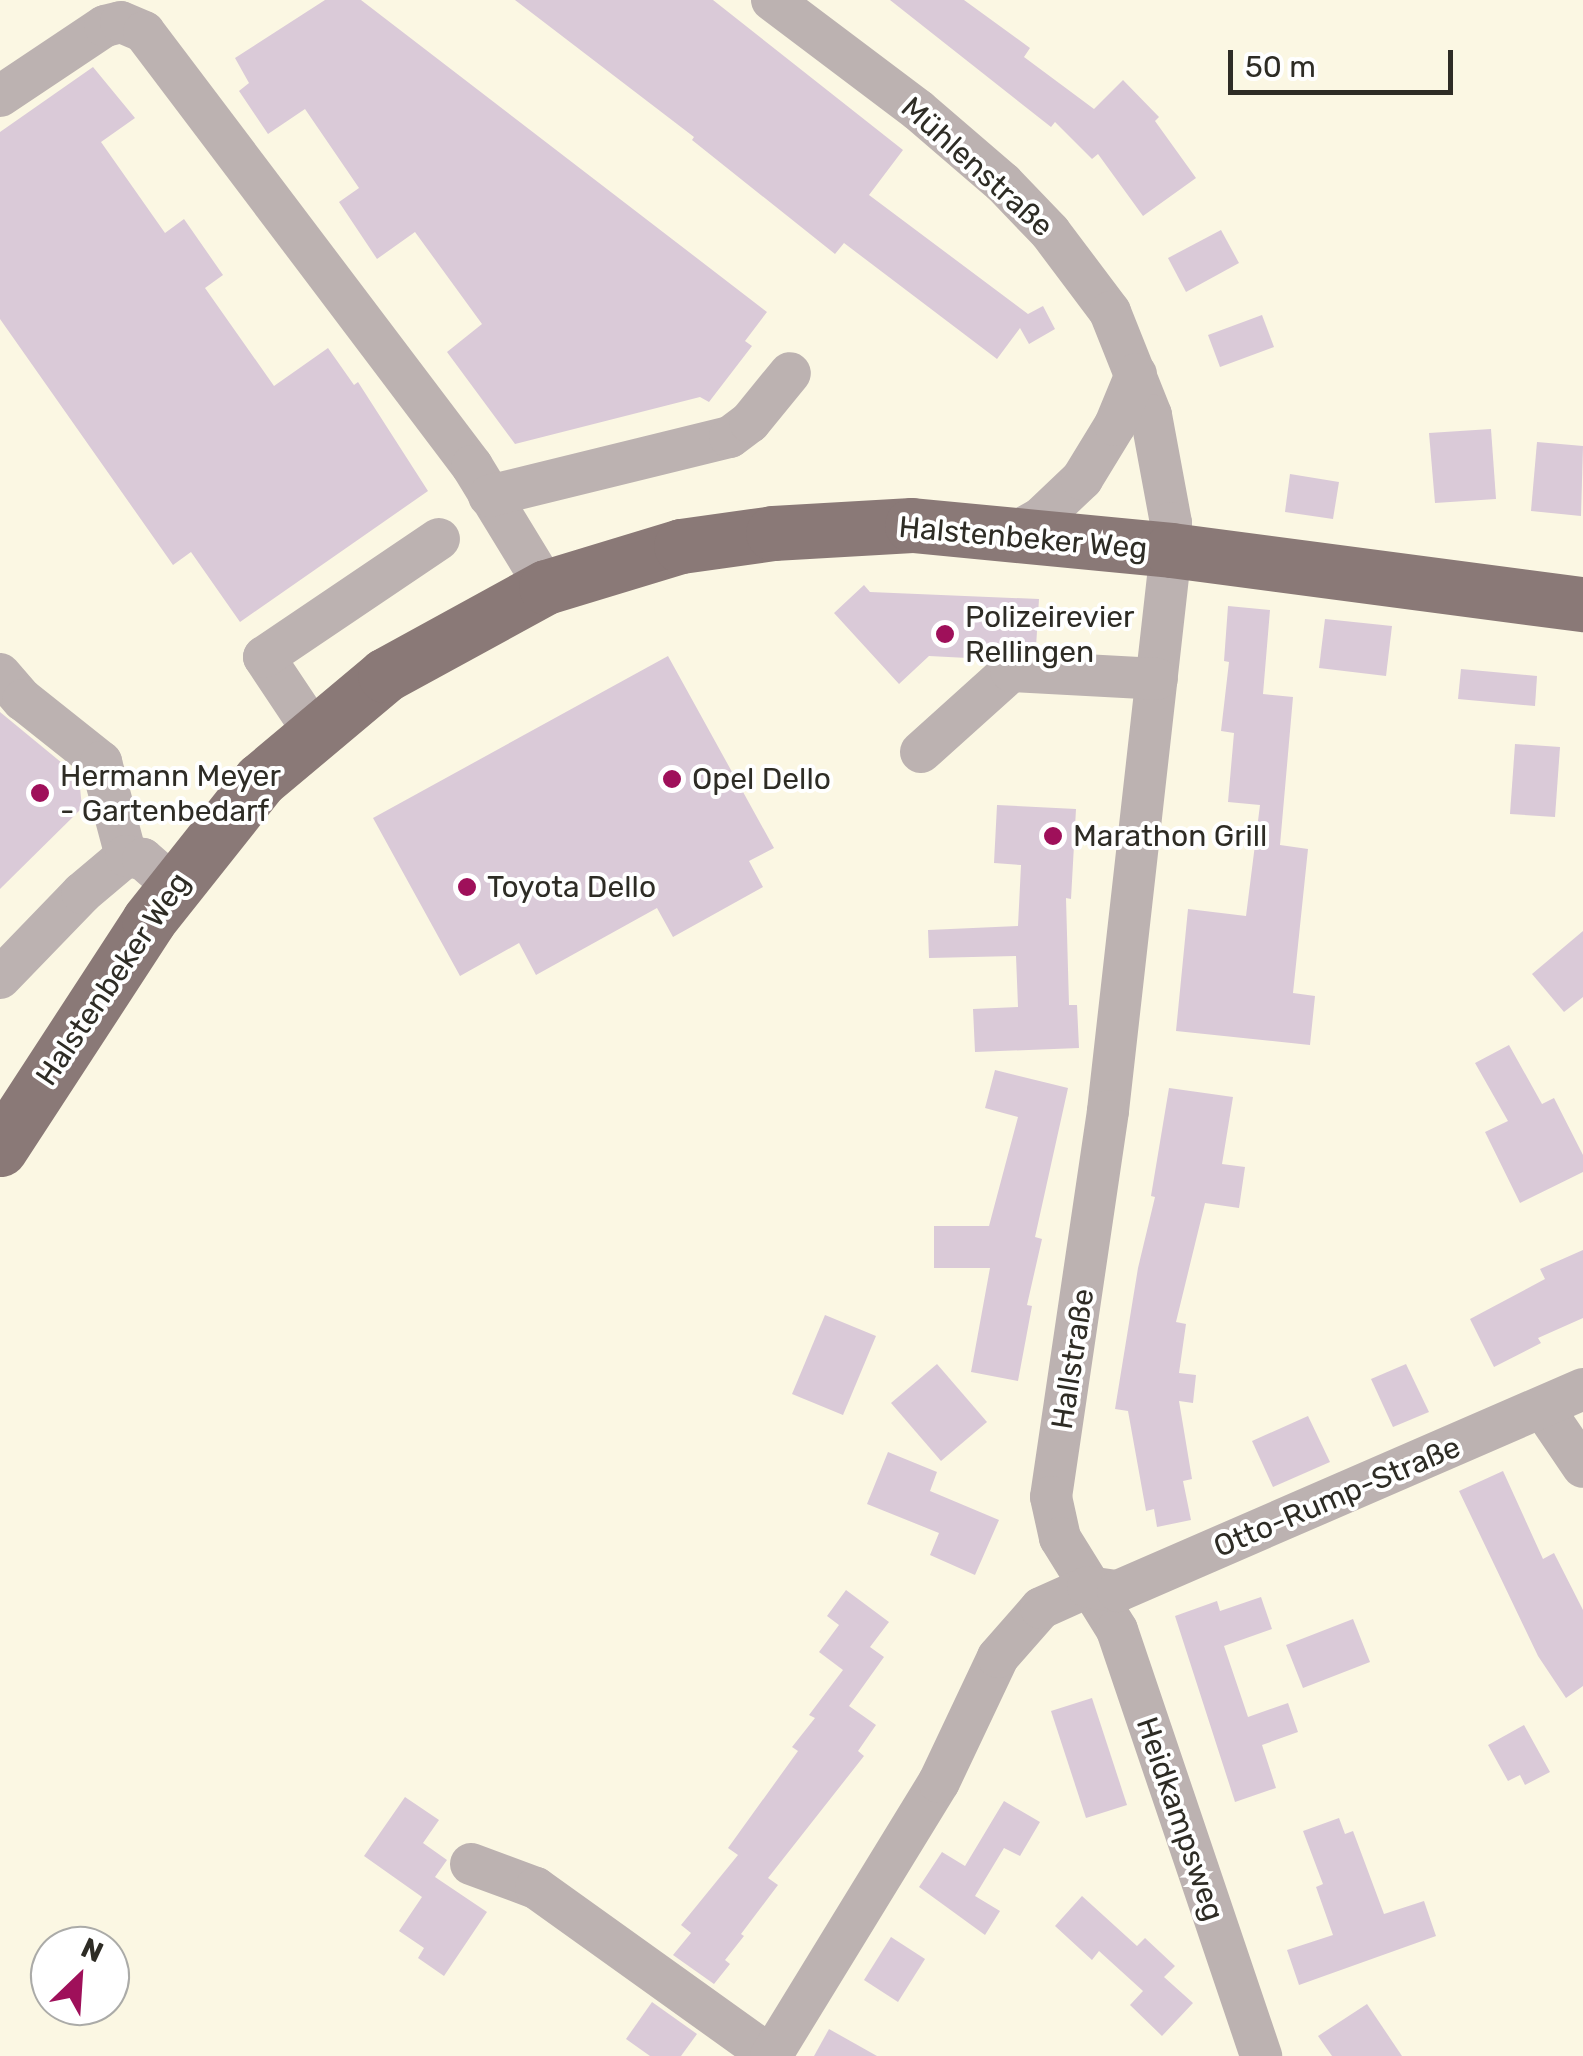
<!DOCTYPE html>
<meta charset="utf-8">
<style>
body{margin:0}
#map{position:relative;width:1583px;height:2056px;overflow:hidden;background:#fbf7e3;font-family:Rubik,sans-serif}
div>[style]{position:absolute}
.building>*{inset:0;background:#dacad8}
.minor>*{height:42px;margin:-21px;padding:0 21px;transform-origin:21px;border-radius:21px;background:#bcb2b1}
.major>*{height:55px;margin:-27.5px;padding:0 27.5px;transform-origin:27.5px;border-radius:27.5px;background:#8a7977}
.dots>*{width:28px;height:28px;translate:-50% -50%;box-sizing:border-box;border:5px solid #fff;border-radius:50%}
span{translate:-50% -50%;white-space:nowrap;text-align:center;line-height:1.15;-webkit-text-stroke:8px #fff;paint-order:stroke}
.street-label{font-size:30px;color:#2e2c25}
.poi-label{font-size:30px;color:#2e2c25}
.left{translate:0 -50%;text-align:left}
.north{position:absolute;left:30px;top:1926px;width:100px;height:100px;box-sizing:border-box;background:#fff;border:2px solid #ababa8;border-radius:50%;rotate:25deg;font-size:28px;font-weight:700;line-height:40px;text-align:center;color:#2e2c25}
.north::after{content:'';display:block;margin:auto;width:35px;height:45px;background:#9f105a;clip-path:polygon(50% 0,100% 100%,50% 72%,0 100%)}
.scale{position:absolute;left:1228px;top:50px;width:225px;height:45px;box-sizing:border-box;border:5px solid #2e2c25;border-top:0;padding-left:12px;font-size:30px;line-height:35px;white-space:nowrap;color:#2e2c25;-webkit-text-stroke:8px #fff;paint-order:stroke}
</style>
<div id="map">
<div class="building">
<div style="clip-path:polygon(325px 0,361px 0,767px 312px,745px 341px,752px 346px,709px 402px,700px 397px,515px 444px,447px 352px,482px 324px,415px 232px,377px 259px,339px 202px,359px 188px,305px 109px,268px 134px,239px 91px,249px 83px,235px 58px)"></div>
<div style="clip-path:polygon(515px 0,713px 0,903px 150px,869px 195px,1028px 314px,1043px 306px,1055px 329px,1029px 344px,1020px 328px,997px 359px,844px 243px,835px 254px,692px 140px,694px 137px)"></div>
<div style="clip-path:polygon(890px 0,964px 0,1030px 48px,1024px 57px,1094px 109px,1123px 80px,1159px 117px,1155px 121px,1196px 178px,1143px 216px,1098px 154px,1092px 159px,1055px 122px,1051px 127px)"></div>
<div style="clip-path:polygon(93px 67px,135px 118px,101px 142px,165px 233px,184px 219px,223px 275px,205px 288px,274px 386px,328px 348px,354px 385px,358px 382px,428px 491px,240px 622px,191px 552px,173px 565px,0 319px,0 132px)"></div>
<div style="clip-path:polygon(1221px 230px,1239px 263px,1186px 292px,1168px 258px)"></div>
<div style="clip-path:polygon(1262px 315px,1274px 347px,1220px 367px,1208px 335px)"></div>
<div style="clip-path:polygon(1491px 429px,1496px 499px,1435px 503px,1429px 433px)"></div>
<div style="clip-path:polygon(1537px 442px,1583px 446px,1581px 516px,1531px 511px)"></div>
<div style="clip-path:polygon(1290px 474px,1339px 482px,1333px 519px,1285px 512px)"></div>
<div style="clip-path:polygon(864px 585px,870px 592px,1039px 599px,1036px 647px,1003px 647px,987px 659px,929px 656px,899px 684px,834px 613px)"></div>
<div style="clip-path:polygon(1228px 606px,1270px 610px,1263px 694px,1293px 697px,1280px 845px,1308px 849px,1293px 993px,1315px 996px,1310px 1045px,1176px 1031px,1188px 909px,1246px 916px,1260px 805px,1228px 802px,1234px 733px,1221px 731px,1229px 662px,1224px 661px)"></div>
<div style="clip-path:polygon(1325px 619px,1392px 626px,1386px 676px,1319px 668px)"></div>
<div style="clip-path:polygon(668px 656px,774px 848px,749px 861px,763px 887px,673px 937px,657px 908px,536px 975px,519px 943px,460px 976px,373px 818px)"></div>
<div style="clip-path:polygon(1461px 669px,1537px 676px,1535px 706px,1458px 699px)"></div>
<div style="clip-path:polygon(0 712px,79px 777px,82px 808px,0 889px)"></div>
<div style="clip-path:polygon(1515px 744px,1560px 747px,1555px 817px,1510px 814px)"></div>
<div style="clip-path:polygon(997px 805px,1076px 809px,1071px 899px,1066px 898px,1069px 1005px,1077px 1005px,1079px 1048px,975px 1052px,973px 1009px,1018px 1007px,1016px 956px,929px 958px,928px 930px,1018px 926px,1021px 865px,994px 863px)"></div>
<div style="clip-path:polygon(1583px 931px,1583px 997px,1564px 1012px,1532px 974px)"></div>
<div style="clip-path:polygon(1509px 1045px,1542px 1104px,1554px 1098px,1583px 1155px,1583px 1172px,1520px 1203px,1485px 1132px,1508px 1121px,1475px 1063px)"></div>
<div style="clip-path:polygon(995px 1070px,1068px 1088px,1035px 1237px,1042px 1239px,1027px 1305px,1032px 1306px,1018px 1381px,971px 1372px,990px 1268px,934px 1268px,934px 1226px,989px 1226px,1018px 1117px,985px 1108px)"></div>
<div style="clip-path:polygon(1169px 1088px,1233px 1097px,1222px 1164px,1245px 1167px,1239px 1208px,1205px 1203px,1176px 1322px,1186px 1324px,1179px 1373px,1196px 1375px,1193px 1403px,1179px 1401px,1192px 1479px,1183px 1481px,1191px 1520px,1157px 1527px,1154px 1509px,1146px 1511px,1128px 1411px,1115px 1409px,1138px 1268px,1155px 1197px,1151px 1196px)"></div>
<div style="clip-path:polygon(1583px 1250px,1583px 1318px,1538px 1338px,1541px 1343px,1494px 1367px,1470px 1319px,1545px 1279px,1540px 1269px)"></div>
<div style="clip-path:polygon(825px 1315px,876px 1336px,843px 1415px,792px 1394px)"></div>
<div style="clip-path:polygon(937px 1364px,987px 1422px,941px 1461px,891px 1403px)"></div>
<div style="clip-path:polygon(1406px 1364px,1429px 1412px,1393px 1427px,1371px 1379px)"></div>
<div style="clip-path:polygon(1308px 1416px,1330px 1462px,1273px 1487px,1252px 1441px)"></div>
<div style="clip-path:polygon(888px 1452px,937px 1472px,930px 1491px,999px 1520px,975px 1575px,930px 1555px,939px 1533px,867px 1504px)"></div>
<div style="clip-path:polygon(1503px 1471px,1543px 1559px,1554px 1553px,1583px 1610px,1583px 1686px,1566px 1698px,1538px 1656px,1459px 1491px)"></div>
<div style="clip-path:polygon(846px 1590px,889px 1622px,870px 1647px,884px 1657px,849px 1706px,876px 1725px,858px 1751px,864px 1756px,768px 1878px,778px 1885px,741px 1934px,744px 1936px,725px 1960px,730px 1964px,714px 1984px,673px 1955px,691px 1933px,681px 1925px,738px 1855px,728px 1848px,798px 1751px,792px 1747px,815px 1718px,809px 1715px,843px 1670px,819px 1652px,839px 1625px,827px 1616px)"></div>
<div style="clip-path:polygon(1261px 1597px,1272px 1629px,1224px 1646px,1248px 1717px,1288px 1703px,1298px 1732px,1262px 1745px,1276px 1788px,1235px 1802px,1175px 1616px,1217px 1601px,1220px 1611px)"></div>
<div style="clip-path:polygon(1353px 1619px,1370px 1662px,1303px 1688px,1286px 1645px)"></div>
<div style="clip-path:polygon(1092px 1698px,1127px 1805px,1086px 1818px,1051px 1711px)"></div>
<div style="clip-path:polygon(1524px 1725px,1550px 1772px,1525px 1785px,1520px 1775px,1508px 1781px,1488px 1745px)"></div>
<div style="clip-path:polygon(405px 1797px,439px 1820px,423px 1843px,447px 1860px,435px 1877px,487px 1912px,444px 1976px,418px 1958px,424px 1948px,399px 1931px,422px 1897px,364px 1856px)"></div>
<div style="clip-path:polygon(1004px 1801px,1040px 1822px,1020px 1856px,1004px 1848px,975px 1896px,1000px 1911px,985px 1935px,919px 1887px,942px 1852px,965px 1866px)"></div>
<div style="clip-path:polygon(1339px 1818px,1345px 1834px,1353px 1831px,1384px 1914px,1424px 1901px,1436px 1936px,1299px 1985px,1287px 1950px,1333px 1935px,1316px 1887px,1323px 1884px,1303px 1831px)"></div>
<div style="clip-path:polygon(1082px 1896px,1137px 1946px,1145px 1938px,1175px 1966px,1164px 1977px,1193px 2003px,1162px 2036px,1130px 2005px,1143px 1991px,1099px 1951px,1092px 1960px,1055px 1926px)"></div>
<div style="clip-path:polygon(891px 1937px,925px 1959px,898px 2002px,864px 1980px)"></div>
<div style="clip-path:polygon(652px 2002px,697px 2034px,681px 2056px,650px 2056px,626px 2039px)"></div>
<div style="clip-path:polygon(1367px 2004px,1402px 2056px,1332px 2056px,1318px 2036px)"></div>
<div style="clip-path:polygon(829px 2029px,877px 2056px,814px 2056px)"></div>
</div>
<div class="minor">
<div style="left:772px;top:0;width:183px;rotate:37deg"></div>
<div style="left:918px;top:110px;width:112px;rotate:40.7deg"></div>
<div style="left:1003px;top:183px;width:68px;rotate:46.2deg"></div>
<div style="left:1050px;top:232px;width:100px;rotate:53.1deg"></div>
<div style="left:1110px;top:312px;width:111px;rotate:68.3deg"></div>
<div style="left:1151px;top:415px;width:110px;rotate:79.5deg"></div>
<div style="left:1171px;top:523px;width:27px;rotate:90deg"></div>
<div style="left:1171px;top:550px;width:565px;rotate:96.41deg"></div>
<div style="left:1108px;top:1111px;width:390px;rotate:98.4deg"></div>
<div style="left:1051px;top:1497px;width:42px;rotate:77.6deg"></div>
<div style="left:1060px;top:1538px;width:108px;rotate:58.2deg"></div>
<div style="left:1117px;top:1630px;width:450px;rotate:71.3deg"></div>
<div style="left:0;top:96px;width:126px;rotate:-33.7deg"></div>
<div style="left:105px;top:26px;width:16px;rotate:-14deg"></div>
<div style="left:121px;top:22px;width:25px;rotate:23deg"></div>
<div style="left:144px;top:32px;width:544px;rotate:52.92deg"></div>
<div style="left:472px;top:466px;width:142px;rotate:58.6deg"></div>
<div style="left:489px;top:496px;width:248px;rotate:-13.8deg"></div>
<div style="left:730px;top:437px;width:25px;rotate:-37deg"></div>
<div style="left:750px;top:422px;width:63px;rotate:-50.8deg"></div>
<div style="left:1016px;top:532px;width:29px;rotate:-29deg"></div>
<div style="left:1041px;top:518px;width:57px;rotate:-43.6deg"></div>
<div style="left:1082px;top:479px;width:63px;rotate:-58.6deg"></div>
<div style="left:1115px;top:425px;width:55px;rotate:-67.6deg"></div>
<div style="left:0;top:674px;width:35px;rotate:49deg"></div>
<div style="left:23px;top:700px;width:100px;rotate:38.5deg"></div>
<div style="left:101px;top:762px;width:97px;rotate:75.1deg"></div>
<div style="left:314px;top:732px;width:90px;rotate:-123.7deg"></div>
<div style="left:264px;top:657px;width:211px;rotate:-34deg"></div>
<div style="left:921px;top:752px;width:121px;rotate:-42deg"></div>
<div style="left:1011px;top:671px;width:146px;rotate:3.1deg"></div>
<div style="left:0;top:978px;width:118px;rotate:-46deg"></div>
<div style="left:82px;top:893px;width:57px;rotate:-40.1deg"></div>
<div style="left:126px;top:856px;width:17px;rotate:10deg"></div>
<div style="left:143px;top:859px;width:41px;rotate:41.1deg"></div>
<div style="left:1543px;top:1408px;width:71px;rotate:55.9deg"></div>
<div style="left:471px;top:1864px;width:69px;rotate:20.3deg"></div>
<div style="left:536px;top:1888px;width:289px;rotate:35.6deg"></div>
<div style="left:771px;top:2056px;width:321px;rotate:-58.5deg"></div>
<div style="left:939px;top:1782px;width:138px;rotate:-64.7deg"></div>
<div style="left:998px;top:1657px;width:65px;rotate:-48.7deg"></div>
<div style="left:1041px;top:1608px;width:51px;rotate:-24.1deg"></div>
<div style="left:1088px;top:1587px;width:30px;rotate:8deg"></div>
<div style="left:1118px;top:1591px;width:507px;rotate:-23.48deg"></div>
</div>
<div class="major">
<div style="left:0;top:1149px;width:273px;rotate:-56.9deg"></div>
<div style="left:149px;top:920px;width:179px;rotate:-51.6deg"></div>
<div style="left:260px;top:780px;width:163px;rotate:-40deg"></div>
<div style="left:385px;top:675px;width:183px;rotate:-28.7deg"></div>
<div style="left:546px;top:587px;width:141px;rotate:-16.9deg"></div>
<div style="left:681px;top:546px;width:93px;rotate:-8deg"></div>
<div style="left:773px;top:533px;width:139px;rotate:-3.3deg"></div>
<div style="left:912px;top:525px;width:260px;rotate:5.5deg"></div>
<div style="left:1171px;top:550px;width:416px;rotate:7.5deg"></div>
</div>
<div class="dots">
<div style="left:945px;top:634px;background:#9f105a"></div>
<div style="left:672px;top:779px;background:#9f105a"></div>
<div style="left:40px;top:793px;background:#9f105a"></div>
<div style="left:1053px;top:836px;background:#9f105a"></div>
<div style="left:467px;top:887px;background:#9f105a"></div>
</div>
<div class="street-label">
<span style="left:977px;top:167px;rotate:42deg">Mühlenstraße</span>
<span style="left:1023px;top:538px;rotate:5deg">Halstenbeker Weg</span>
<span style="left:113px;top:979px;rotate:-56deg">Halstenbeker Weg</span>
<span style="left:1073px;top:1359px;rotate:-81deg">Hallstraße</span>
<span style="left:1337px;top:1497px;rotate:-23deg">Otto-Rump-Straße</span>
<span style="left:1180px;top:1819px;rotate:71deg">Heidkampsweg</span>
</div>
<div class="poi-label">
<span class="left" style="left:965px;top:634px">Polizeirevier<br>Rellingen</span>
<span class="left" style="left:60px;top:793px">Hermann Meyer<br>- Gartenbedarf</span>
<span class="left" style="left:692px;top:779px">Opel Dello</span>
<span class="left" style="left:1073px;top:836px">Marathon Grill</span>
<span class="left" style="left:487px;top:887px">Toyota Dello</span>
</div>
<div class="north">N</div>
<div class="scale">50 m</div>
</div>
